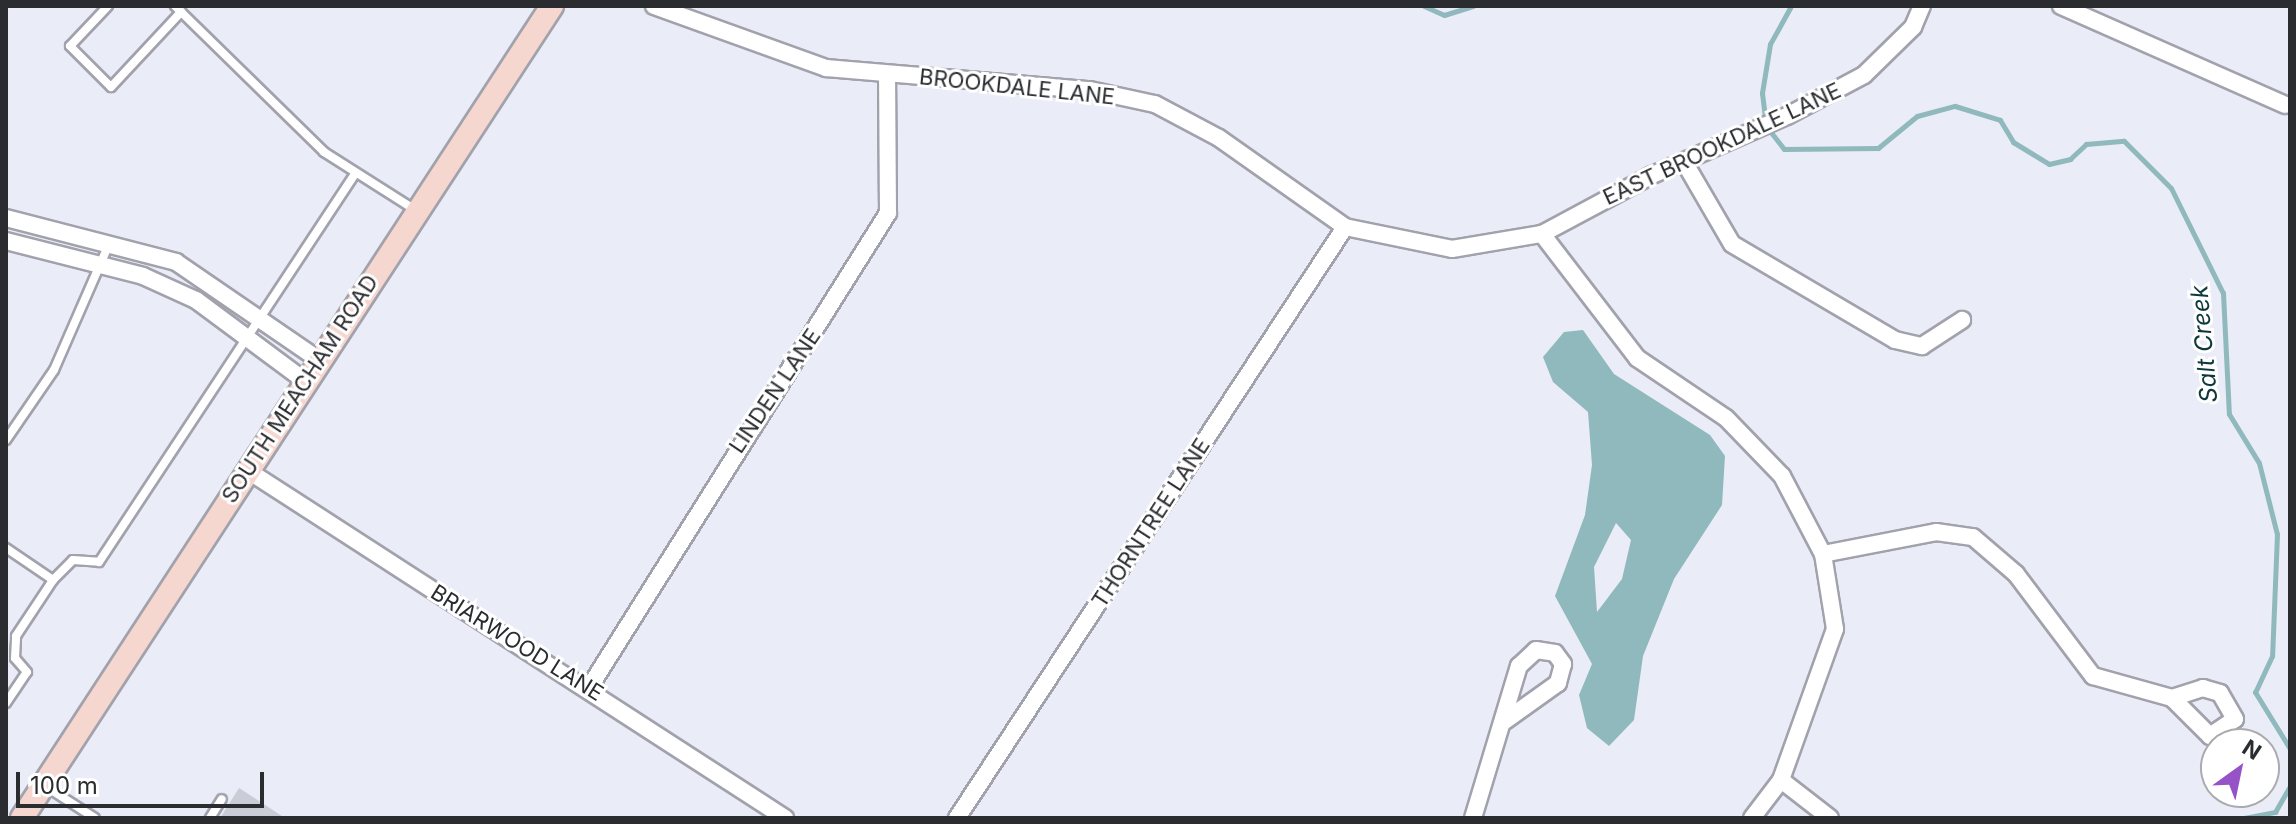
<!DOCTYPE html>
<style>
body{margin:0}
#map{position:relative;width:2296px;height:824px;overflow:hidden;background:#eaecf7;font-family:Inter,sans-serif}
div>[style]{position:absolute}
.water>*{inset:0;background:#8fb9bc}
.stream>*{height:5px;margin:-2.5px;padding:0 2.5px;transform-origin:2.5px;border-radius:2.5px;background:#8fb9bc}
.building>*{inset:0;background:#caccd6}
.roads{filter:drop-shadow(2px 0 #a1a2ac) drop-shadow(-2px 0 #a1a2ac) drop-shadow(0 2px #a1a2ac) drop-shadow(0 -2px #a1a2ac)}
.service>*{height:8px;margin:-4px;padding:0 4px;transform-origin:4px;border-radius:4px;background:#fff}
.minor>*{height:16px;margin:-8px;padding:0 8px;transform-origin:8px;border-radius:8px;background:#fff}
.secondary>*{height:22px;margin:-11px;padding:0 11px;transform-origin:11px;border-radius:11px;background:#f5d7cf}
span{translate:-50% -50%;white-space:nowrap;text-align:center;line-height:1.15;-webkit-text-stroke:6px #fff;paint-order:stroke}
.street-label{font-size:22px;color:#2b2c30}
.water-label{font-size:24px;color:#0e383b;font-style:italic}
.frame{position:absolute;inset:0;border:8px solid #2b2c30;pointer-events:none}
.north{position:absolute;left:2200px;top:728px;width:80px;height:80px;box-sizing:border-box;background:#fff;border:2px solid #aaabac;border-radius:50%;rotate:33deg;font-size:22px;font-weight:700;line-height:32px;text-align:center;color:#2b2c30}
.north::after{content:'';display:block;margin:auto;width:28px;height:36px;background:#9653c8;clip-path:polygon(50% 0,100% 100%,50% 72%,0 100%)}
.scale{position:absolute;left:16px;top:772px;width:248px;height:36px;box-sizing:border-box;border:4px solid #2b2c30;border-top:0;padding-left:10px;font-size:24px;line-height:28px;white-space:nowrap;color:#2b2c30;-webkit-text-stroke:6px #fff;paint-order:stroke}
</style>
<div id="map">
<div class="water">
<div style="clip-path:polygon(evenodd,1583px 330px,1614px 374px,1710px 435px,1725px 456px,1722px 505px,1674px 579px,1643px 656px,1634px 720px,1609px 746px,1587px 728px,1579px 695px,1592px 664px,1555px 596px,1585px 515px,1592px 465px,1588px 412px,1553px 382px,1543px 357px,1564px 332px,1583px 330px,1616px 523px,1631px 540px,1622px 579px,1597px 612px,1594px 567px,1616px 523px)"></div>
</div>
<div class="stream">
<div style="left:1424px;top:6px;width:22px;rotate:24deg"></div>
<div style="left:1444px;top:15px;width:30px;rotate:-17deg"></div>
<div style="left:1791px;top:6px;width:43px;rotate:118.9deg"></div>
<div style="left:1770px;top:44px;width:50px;rotate:99.3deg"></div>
<div style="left:1762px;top:93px;width:33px;rotate:83deg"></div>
<div style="left:1766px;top:126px;width:29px;rotate:52deg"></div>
<div style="left:1784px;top:149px;width:94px;rotate:-0.6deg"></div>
<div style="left:1878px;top:148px;width:50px;rotate:-39.4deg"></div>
<div style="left:1917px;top:116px;width:39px;rotate:-15deg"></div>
<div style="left:1955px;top:106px;width:47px;rotate:17.3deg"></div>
<div style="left:2000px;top:120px;width:26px;rotate:59deg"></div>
<div style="left:2013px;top:142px;width:42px;rotate:31.4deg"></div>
<div style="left:2049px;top:164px;width:22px;rotate:-13deg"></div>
<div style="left:2070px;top:159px;width:22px;rotate:-43deg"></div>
<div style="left:2086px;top:144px;width:38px;rotate:-5deg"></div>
<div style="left:2124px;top:141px;width:66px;rotate:45deg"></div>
<div style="left:2171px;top:188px;width:117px;rotate:63.7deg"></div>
<div style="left:2223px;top:293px;width:121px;rotate:87.2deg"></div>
<div style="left:2229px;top:414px;width:57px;rotate:58.5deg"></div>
<div style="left:2259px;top:463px;width:73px;rotate:75.8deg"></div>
<div style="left:2277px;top:534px;width:122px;rotate:92.3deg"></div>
<div style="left:2272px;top:656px;width:40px;rotate:115deg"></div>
<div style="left:2255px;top:692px;width:67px;rotate:58.4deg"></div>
<div style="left:2244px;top:818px;width:32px;rotate:-11deg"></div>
<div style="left:2275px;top:812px;width:30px;rotate:-60deg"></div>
</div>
<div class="building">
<div style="clip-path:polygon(239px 788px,285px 818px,220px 818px)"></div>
</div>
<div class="roads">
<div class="service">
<div style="left:108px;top:6px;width:55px;rotate:133.5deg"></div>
<div style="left:70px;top:46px;width:58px;rotate:45deg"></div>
<div style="left:111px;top:87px;width:103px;rotate:-47deg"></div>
<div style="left:175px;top:6px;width:209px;rotate:44.4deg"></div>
<div style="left:324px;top:152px;width:110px;rotate:32.4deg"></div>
<div style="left:6px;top:440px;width:85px;rotate:-55.6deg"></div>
<div style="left:54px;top:370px;width:137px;rotate:-66.4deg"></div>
<div style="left:6px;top:548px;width:57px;rotate:34.2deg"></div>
<div style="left:6px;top:703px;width:37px;rotate:-56deg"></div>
<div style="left:27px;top:672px;width:18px;rotate:-131deg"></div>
<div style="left:15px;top:658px;width:22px;rotate:-87deg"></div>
<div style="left:16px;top:636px;width:67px;rotate:-56.5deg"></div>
<div style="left:53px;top:580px;width:28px;rotate:-45deg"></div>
<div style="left:73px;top:560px;width:26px;rotate:4deg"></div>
<div style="left:99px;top:562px;width:465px;rotate:-56.6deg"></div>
<div style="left:45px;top:786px;width:59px;rotate:32.6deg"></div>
<div style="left:210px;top:818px;width:22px;rotate:-58deg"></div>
</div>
<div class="minor">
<div style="left:654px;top:6px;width:183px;rotate:19.8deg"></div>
<div style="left:826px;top:68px;width:265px;rotate:4.8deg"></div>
<div style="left:1090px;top:90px;width:66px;rotate:12.2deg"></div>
<div style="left:1155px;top:104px;width:72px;rotate:28deg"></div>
<div style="left:1219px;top:138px;width:154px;rotate:35.2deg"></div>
<div style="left:1345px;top:227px;width:109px;rotate:11.6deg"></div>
<div style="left:1452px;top:249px;width:91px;rotate:-9.5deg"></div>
<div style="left:1542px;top:234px;width:123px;rotate:-28.2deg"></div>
<div style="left:1650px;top:176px;width:150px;rotate:-23.7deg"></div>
<div style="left:1787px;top:116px;width:87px;rotate:-28deg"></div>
<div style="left:1864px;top:75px;width:69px;rotate:-44.4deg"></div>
<div style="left:1913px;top:27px;width:23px;rotate:-67deg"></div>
<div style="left:2061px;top:6px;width:245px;rotate:23.8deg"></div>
<div style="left:1686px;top:165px;width:91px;rotate:59.8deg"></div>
<div style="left:1732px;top:244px;width:189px;rotate:30.5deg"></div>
<div style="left:1895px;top:340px;width:28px;rotate:13deg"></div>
<div style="left:1922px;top:346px;width:48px;rotate:-33deg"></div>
<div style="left:6px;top:218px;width:176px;rotate:14.5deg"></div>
<div style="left:176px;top:262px;width:173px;rotate:34.4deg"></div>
<div style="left:1542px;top:234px;width:156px;rotate:52.5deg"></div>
<div style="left:1637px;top:358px;width:107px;rotate:34deg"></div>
<div style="left:1726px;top:418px;width:81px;rotate:46deg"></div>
<div style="left:1782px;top:476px;width:88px;rotate:62.3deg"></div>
<div style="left:1823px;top:554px;width:76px;rotate:80.9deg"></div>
<div style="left:1835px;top:629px;width:160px;rotate:109.7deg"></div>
<div style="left:6px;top:241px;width:141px;rotate:14.3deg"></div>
<div style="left:143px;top:276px;width:58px;rotate:24.4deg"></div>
<div style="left:196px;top:300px;width:136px;rotate:36.6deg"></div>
<div style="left:247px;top:470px;width:641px;rotate:32.9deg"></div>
<div style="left:1823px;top:554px;width:115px;rotate:-11deg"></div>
<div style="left:1936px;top:532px;width:37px;rotate:8deg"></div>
<div style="left:1973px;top:537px;width:57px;rotate:40.7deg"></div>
<div style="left:2016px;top:574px;width:128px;rotate:53deg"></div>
<div style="left:2093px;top:676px;width:82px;rotate:15.6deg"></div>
<div style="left:2172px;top:698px;width:54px;rotate:45deg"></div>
<div style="left:2210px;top:736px;width:30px;rotate:-34deg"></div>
<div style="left:2235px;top:719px;width:30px;rotate:-120deg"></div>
<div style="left:2220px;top:693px;width:18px;rotate:-164deg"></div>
<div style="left:2203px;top:688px;width:33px;rotate:162deg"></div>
<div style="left:589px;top:688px;width:561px;rotate:-57.81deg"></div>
<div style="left:888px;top:213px;width:138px;rotate:-90.4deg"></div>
<div style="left:957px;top:818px;width:707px;rotate:-56.71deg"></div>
<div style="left:1473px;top:818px;width:159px;rotate:-73.2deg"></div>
<div style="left:1519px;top:666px;width:23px;rotate:-43deg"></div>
<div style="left:1536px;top:650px;width:19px;rotate:9deg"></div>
<div style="left:1555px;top:653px;width:14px;rotate:54deg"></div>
<div style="left:1563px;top:664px;width:20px;rotate:105deg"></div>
<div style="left:1558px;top:683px;width:65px;rotate:144.4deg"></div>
<div style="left:1752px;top:818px;width:48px;rotate:-52.7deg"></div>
<div style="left:1781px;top:780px;width:62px;rotate:37.8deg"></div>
</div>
<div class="secondary">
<div style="left:22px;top:818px;width:970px;rotate:-56.87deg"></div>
</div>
</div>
<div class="street-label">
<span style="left:1017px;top:87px;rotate:6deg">BROOKDALE LANE</span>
<span style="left:1722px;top:144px;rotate:-25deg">EAST BROOKDALE LANE</span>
<span style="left:300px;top:389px;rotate:-57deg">SOUTH MEACHAM ROAD</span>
<span style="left:775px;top:391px;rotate:-56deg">LINDEN LANE</span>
<span style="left:1151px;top:523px;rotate:-57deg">THORNTREE LANE</span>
<span style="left:517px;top:643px;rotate:32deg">BRIARWOOD LANE</span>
</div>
<div class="water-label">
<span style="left:2204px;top:344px;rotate:-95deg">Salt Creek</span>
</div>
<div class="frame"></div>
<div class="north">N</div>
<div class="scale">100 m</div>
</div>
